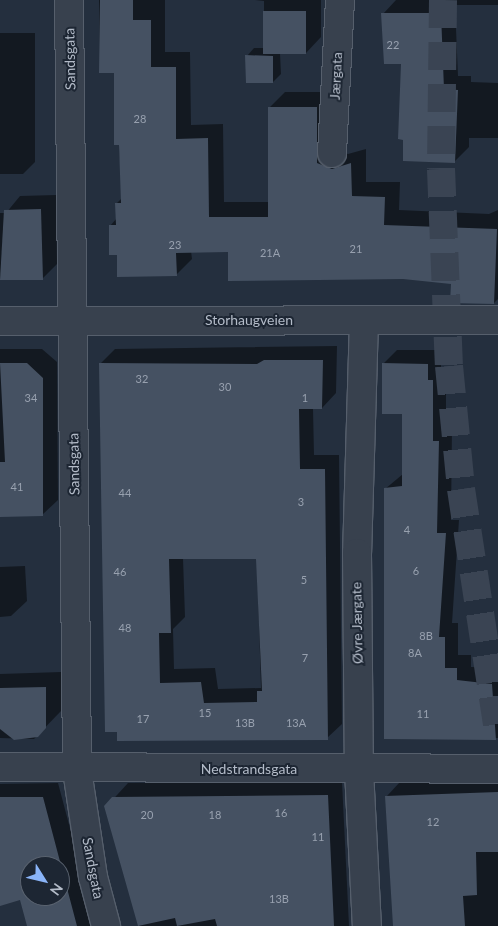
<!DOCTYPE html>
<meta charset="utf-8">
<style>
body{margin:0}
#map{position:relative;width:498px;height:926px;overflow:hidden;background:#242f3e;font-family:Lato,sans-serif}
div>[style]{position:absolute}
.shadow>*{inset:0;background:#0007}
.building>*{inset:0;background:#455162}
.trunk-tunnel>*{height:28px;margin-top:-14px;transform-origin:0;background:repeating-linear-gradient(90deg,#3a4453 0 28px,transparent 0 42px)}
.roads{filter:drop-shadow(1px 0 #565f6c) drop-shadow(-1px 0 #565f6c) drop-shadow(0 1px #565f6c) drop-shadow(0 -1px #565f6c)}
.minor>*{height:28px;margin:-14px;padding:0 14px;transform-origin:14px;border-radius:14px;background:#38414e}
span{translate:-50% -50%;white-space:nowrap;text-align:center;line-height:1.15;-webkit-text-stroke:4px #1d2633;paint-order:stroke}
.number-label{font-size:11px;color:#98a1af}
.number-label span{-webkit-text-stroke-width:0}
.street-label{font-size:14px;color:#b4bcc9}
.north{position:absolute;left:20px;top:856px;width:50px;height:50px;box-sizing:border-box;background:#1d2633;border:1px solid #59626f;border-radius:50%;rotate:126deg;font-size:14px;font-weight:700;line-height:20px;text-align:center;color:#b4bcc9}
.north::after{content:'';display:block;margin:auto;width:18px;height:22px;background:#8ab4f8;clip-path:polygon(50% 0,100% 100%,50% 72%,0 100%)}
</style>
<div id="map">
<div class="shadow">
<div style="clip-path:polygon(99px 0,165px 0,165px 52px,190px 52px,191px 125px,223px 124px,224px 202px,269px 202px,270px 107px,285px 92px,332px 92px,331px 148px,348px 154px,366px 149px,366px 182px,400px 182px,399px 210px,489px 214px,498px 210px,498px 299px,494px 303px,452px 283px,229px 251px,191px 251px,192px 259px,176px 275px,118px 254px,110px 226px,117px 218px,117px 203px,122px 198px,115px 72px,100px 72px)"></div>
<div style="clip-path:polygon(255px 0,321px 0,321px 37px,306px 53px,280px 53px,281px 74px,273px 82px,247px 56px,254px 48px,264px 48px,264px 1px)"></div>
<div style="clip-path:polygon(396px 0,498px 0,498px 5px,455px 5px,458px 76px,471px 76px,471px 82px,498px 83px,498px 138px,469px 138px,469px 147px,455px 161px,402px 63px,383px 14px)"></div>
<div style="clip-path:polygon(0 33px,35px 33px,35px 162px,23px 174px,0 174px)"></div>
<div style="clip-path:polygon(56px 195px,57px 264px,43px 278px,0 279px,0 213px,6px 213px,20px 196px)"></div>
<div style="clip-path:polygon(evenodd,337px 346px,336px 393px,322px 408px,313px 408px,314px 455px,339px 455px,342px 724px,327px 738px,118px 739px,100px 364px,115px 349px,337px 346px,183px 558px,257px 558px,261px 688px,218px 689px,215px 668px,174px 669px,173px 629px,185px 617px,183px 558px)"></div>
<div style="clip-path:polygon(0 349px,42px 349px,57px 362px,58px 500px,42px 515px,0 482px)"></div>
<div style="clip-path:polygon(397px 350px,441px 350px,441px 367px,446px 367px,446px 427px,452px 427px,451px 520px,459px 520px,452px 623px,458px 623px,458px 655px,471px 655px,471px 667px,498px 668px,498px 738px,386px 738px,385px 489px,403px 474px,403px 413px,383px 364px)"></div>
<div style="clip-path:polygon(25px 566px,27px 601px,11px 616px,0 617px,0 567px)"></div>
<div style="clip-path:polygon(61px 672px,61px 711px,34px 739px,0 738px,0 674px)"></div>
<div style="clip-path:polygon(498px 778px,498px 926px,395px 926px,386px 797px,400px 782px)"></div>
<div style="clip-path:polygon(342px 782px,349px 926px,139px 926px,106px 807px,128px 783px)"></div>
<div style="clip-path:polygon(evenodd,58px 783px,96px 926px,28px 926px,21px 899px,0 904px,0 784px,58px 783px,30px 866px,60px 866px,60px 896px,30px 896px,30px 866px)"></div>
</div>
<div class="building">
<div style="clip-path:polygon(100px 0,133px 0,133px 20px,151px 20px,151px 67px,176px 67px,176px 139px,208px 138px,209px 217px,268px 217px,268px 107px,317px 107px,317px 163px,332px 169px,351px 163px,352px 196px,385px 197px,384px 225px,497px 229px,494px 304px,450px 303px,451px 284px,403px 279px,228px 281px,228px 252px,176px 253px,177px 276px,117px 277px,117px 255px,109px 255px,109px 225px,116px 225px,115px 203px,121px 203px,119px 145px,114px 145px,114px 73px,99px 73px)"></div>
<div style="clip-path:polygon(263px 11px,306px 11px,306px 54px,263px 54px)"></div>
<div style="clip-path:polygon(381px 13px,441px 13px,444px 89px,458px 90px,455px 163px,403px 161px,403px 140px,398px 139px,401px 64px,384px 64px)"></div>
<div style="clip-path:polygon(245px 55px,273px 56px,273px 83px,246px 83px)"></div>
<div style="clip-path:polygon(41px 209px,43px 280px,0 280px,4px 210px)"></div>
<div style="clip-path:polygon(evenodd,264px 360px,323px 360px,322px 409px,299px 409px,300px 469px,325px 469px,328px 740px,117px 741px,117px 732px,105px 732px,99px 363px,257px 364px,264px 360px,169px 559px,256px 559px,262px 691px,257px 691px,257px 702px,204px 703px,201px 682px,160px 683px,159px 633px,171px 633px,169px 559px)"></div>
<div style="clip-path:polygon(0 363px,27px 363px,43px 378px,43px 516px,0 517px,0 462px,5px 462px)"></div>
<div style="clip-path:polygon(382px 363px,428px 364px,428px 380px,433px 380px,433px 441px,439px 441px,437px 533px,446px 533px,439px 637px,445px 637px,445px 668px,457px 668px,457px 680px,492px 684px,496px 740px,384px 739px,384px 488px,402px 486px,402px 414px,382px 414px)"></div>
<div style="clip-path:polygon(46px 687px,46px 728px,38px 737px,14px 740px,0 729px,0 688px)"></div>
<div style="clip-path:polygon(498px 792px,498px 852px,476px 852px,477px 895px,463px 896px,465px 926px,393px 926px,385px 796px)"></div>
<div style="clip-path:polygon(328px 795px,334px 926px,217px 926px,215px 919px,177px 926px,175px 918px,138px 926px,104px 806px,112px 797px)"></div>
<div style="clip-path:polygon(evenodd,0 797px,43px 797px,77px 926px,27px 926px,20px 900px,0 906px,0 797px,30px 866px,60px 866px,60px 896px,30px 896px,30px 866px)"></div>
</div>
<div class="trunk-tunnel">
<div style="left:443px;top:0;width:169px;rotate:90.7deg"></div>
<div style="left:441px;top:169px;width:197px;rotate:87.7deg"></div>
<div style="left:449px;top:366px;width:124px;rotate:84.4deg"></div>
<div style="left:461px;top:489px;width:246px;rotate:81.3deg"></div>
</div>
<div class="roads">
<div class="minor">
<div style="left:69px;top:0;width:770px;rotate:89.4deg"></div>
<div style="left:77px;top:770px;width:108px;rotate:81.5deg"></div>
<div style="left:93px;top:877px;width:51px;rotate:75.1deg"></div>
<div style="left:332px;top:153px;width:153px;rotate:-87deg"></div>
<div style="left:364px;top:320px;width:233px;rotate:91.7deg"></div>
<div style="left:357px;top:553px;width:217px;rotate:89.5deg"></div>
<div style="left:359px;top:770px;width:156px;rotate:87.1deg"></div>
<div style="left:0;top:321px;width:498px;rotate:-0.1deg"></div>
<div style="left:0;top:767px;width:498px;rotate:0.2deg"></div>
</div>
</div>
<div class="number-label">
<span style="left:393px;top:45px">22</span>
<span style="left:140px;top:119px">28</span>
<span style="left:175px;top:245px">23</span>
<span style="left:356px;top:249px">21</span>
<span style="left:270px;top:253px">21A</span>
<span style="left:142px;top:379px">32</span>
<span style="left:225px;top:387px">30</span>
<span style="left:31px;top:398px">34</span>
<span style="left:305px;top:398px">1</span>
<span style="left:17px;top:487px">41</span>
<span style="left:125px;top:493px">44</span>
<span style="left:301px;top:502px">3</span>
<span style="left:407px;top:530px">4</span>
<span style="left:416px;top:571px">6</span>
<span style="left:120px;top:572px">46</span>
<span style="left:304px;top:580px">5</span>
<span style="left:125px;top:628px">48</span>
<span style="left:426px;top:636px">8B</span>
<span style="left:415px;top:653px">8A</span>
<span style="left:305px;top:658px">7</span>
<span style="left:205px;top:713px">15</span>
<span style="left:423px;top:714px">11</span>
<span style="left:143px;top:719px">17</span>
<span style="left:245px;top:723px">13B</span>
<span style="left:296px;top:723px">13A</span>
<span style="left:281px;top:813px">16</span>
<span style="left:147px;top:815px">20</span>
<span style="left:215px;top:815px">18</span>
<span style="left:433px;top:822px">12</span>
<span style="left:318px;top:837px">11</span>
<span style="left:279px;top:899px">13B</span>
</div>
<div class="street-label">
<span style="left:70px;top:59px;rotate:-91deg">Sandsgata</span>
<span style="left:336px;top:76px;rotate:-87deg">Jærgata</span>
<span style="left:249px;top:320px">Storhaugveien</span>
<span style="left:74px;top:464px;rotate:-91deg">Sandsgata</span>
<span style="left:357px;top:623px;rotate:-91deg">Øvre Jærgate</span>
<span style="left:249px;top:769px">Nedstrandsgata</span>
<span style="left:93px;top:868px;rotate:79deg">Sandsgata</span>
</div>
<div class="north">N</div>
</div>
